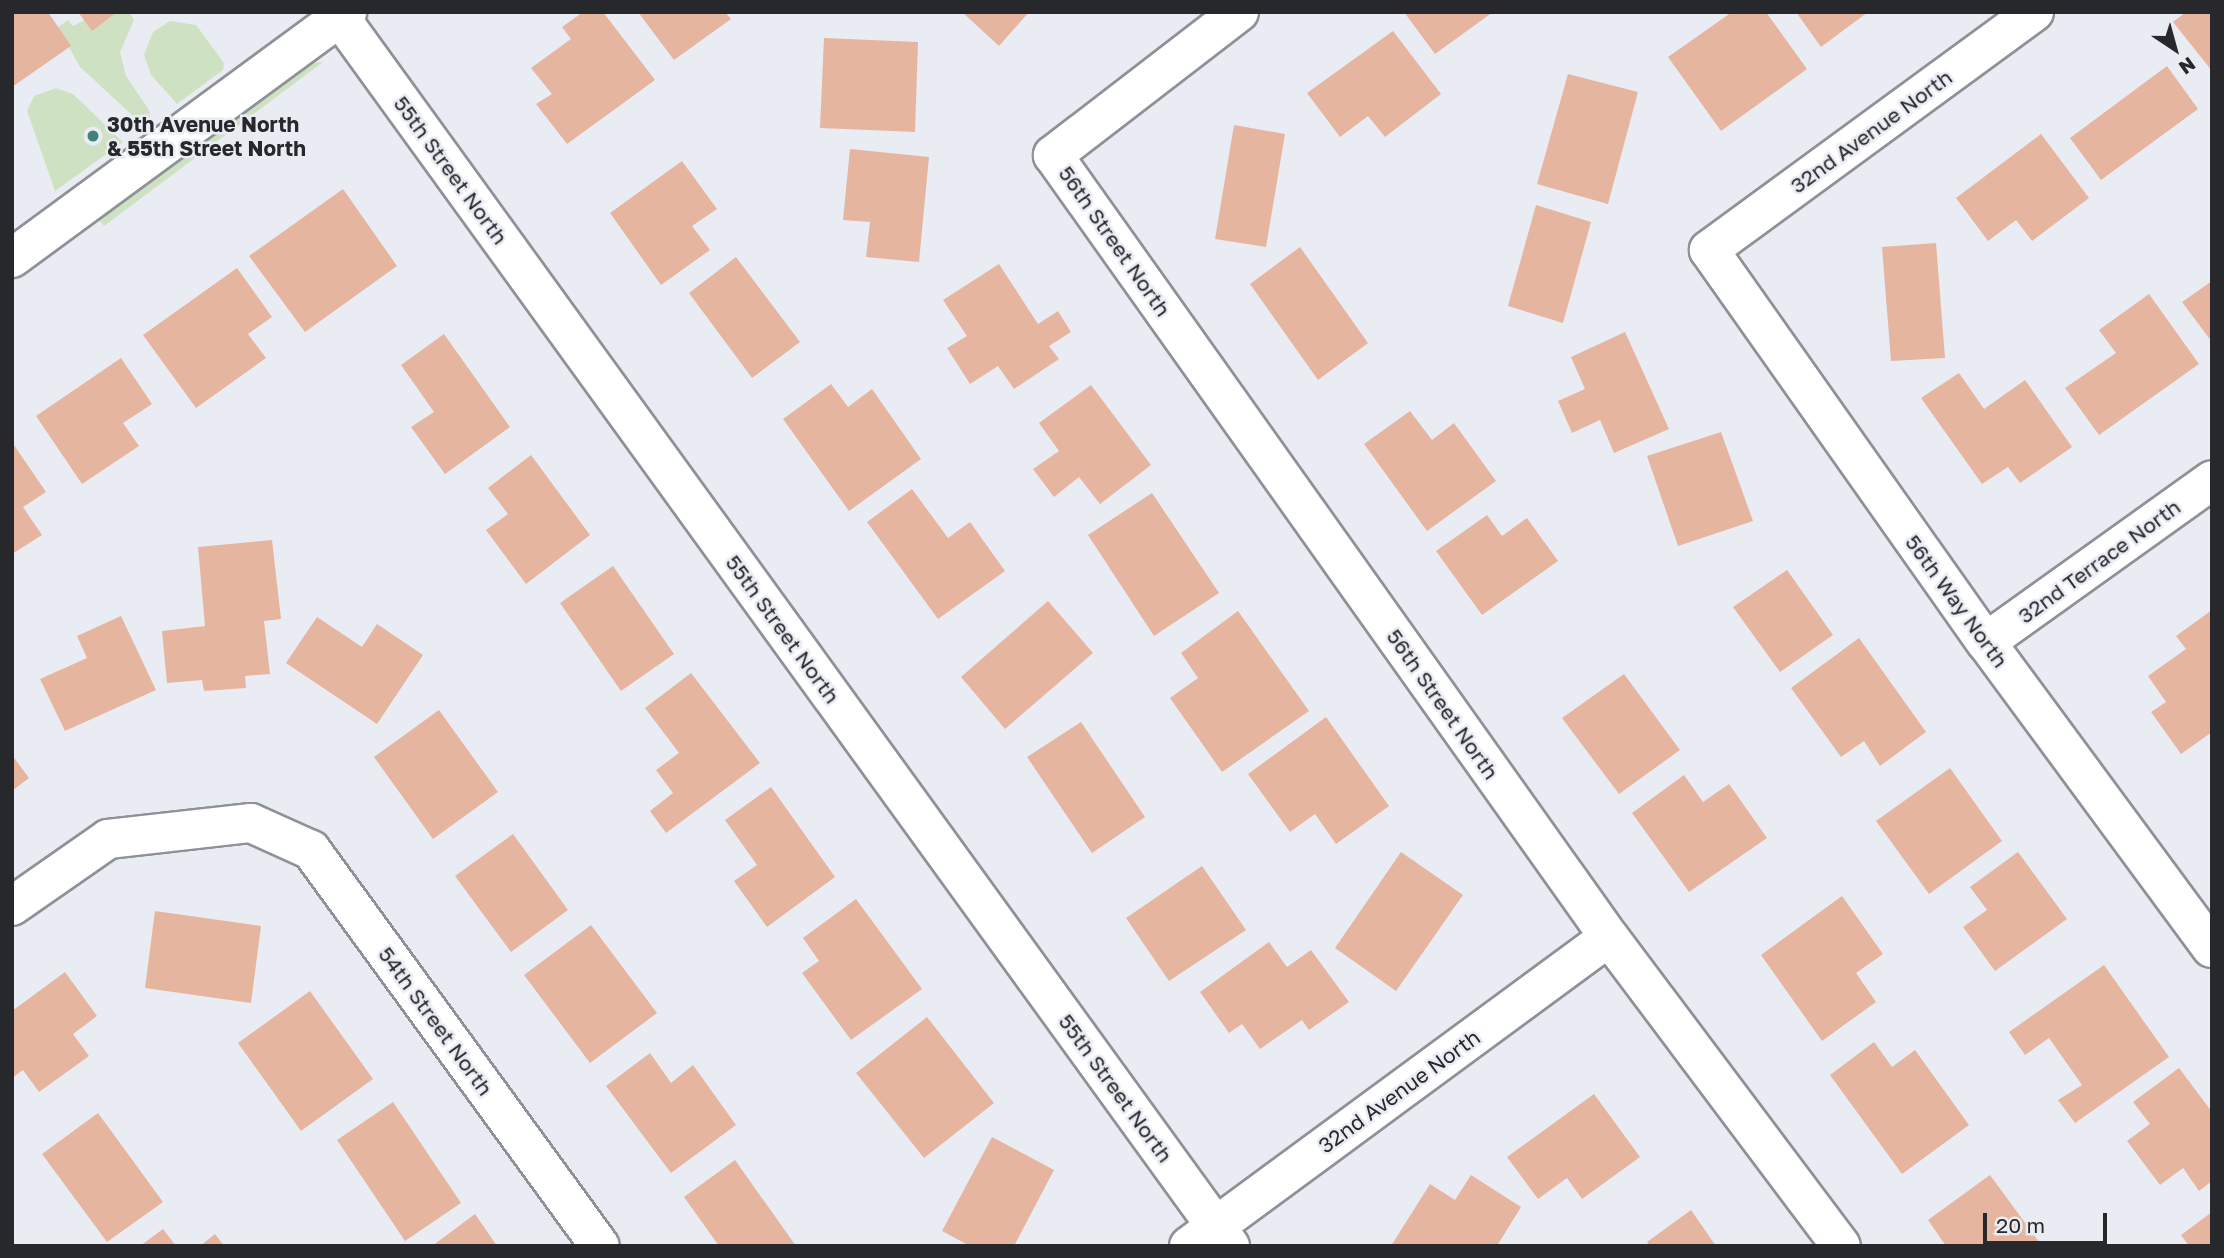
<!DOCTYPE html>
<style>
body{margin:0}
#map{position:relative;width:2224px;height:1258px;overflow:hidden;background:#eaecf4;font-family:"Golos Text",sans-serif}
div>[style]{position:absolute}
.green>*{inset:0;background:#cee2c3}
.building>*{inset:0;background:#e6b5a0}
.roads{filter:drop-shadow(2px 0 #8f9198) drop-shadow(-2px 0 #8f9198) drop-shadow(0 2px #8f9198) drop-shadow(0 -2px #8f9198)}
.street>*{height:38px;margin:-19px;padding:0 19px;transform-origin:19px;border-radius:19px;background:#fff}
.secondary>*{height:38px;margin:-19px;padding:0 19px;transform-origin:19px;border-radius:19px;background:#fff}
.dots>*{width:19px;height:19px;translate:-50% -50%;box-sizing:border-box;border:4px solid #eaecf4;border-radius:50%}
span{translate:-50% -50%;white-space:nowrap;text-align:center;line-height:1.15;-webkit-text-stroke:5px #eaecf4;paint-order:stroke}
.poi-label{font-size:21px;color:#27282b;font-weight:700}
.left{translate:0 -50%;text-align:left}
.street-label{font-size:21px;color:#27282b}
.frame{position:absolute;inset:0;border:14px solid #27282b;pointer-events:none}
.north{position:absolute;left:2140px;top:14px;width:70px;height:70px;-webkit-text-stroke:5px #eaecf4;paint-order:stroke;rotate:144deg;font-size:19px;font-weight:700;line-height:28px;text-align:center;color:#27282b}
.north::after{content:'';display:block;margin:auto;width:24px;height:32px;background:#27282b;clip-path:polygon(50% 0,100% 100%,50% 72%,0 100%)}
.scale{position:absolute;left:1983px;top:1213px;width:124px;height:32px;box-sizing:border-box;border:4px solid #27282b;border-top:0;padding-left:9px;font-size:21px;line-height:24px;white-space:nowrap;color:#27282b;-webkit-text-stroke:5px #eaecf4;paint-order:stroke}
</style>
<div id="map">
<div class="green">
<div style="clip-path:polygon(101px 12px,129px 12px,134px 20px,120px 52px,126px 76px,149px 110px,151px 123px,145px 127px,80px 67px,58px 27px,68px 20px,73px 26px)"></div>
<div style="clip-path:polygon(170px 21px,196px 25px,224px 63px,223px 70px,177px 104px,151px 75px,144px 55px,153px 32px)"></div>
<div style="clip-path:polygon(323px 62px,104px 226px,97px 218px,309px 63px)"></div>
<div style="clip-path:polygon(56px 88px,73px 94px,123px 142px,55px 191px,27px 111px,34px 96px)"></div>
</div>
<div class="building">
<div style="clip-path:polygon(12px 12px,48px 12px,71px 46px,12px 87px)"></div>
<div style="clip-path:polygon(78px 12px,117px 12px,92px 31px)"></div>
<div style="clip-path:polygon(583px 12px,603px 12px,655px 80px,567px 144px,536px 104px,552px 94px,531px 68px,571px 39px,562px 27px)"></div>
<div style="clip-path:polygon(638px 12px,725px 12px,731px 19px,674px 60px)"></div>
<div style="clip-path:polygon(962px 12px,1029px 12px,999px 46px)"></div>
<div style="clip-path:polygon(1404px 12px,1493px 12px,1435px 54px)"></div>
<div style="clip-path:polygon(1732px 12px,1766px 12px,1807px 69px,1721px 131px,1668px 57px)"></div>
<div style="clip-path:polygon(1796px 12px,1868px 12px,1821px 47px)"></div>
<div style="clip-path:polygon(2186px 12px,2212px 12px,2212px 71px,2173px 22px)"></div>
<div style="clip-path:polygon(1393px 31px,1441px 94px,1385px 137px,1368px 116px,1340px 137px,1307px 93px)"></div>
<div style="clip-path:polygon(824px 38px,918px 42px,915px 132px,820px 128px)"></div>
<div style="clip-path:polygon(2167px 66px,2198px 109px,2101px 180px,2070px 138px)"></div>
<div style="clip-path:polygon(1568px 74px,1638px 92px,1608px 204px,1537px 184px)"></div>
<div style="clip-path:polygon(1234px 125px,1285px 134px,1266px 247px,1215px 239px)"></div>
<div style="clip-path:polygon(2041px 134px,2089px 198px,2032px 241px,2016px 220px,1988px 241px,1956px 198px)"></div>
<div style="clip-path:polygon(850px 149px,929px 157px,919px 262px,866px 257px,870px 222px,843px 220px)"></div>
<div style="clip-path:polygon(682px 161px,717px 209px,692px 226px,710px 250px,661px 285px,610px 213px)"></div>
<div style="clip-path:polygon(343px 189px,397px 266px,305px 332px,249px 256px)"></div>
<div style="clip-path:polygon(1536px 205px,1591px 222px,1563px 323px,1508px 306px)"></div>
<div style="clip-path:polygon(1936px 243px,1945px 358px,1891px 361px,1882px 247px)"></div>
<div style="clip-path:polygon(1300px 247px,1368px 343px,1318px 380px,1250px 284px)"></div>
<div style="clip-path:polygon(736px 257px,800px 342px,752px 378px,689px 293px)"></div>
<div style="clip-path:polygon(999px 264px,1038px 324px,1058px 311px,1071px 332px,1049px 346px,1059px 359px,1014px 389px,998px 366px,970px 384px,947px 348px,967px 336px,943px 300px)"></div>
<div style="clip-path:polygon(237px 268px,272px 317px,248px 334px,266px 358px,196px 408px,143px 335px)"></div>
<div style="clip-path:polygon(2212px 281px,2212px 342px,2182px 302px)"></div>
<div style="clip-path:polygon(2149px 294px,2199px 364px,2099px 435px,2065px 388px,2116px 353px,2099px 330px)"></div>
<div style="clip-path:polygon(1625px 332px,1669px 429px,1614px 453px,1600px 420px,1572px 433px,1558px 401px,1585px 389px,1571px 357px)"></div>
<div style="clip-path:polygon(444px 334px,510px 427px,445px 474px,411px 427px,434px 412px,401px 365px)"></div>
<div style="clip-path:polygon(121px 358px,152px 404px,123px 423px,139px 446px,82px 484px,36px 416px)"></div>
<div style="clip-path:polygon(1959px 373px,1984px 409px,2025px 380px,2072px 447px,2020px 483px,2008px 467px,1982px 484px,1921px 398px)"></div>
<div style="clip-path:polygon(831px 384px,848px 407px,872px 389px,921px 459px,849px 511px,783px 419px)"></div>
<div style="clip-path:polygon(1091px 385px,1151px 465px,1100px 504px,1079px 477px,1054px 497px,1033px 469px,1059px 451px,1039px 423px)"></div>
<div style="clip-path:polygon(1410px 411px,1432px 440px,1454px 423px,1496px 481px,1427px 531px,1364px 444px)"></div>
<div style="clip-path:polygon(1721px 432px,1753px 521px,1678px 546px,1647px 456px)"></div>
<div style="clip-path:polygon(12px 442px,46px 492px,23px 507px,42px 535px,12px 554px)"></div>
<div style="clip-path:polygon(531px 455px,590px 535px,526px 584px,486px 530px,508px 514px,488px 488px)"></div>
<div style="clip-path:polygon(912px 489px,948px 538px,970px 522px,1005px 571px,938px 619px,867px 522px)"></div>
<div style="clip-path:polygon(1152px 493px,1219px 593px,1154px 636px,1088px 535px)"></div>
<div style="clip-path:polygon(1487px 515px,1502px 536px,1527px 518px,1558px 561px,1482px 615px,1436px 551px)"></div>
<div style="clip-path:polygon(272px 540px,281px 619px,264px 621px,270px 674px,245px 676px,246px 688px,204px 691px,202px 680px,167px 683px,162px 631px,205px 626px,198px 547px)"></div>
<div style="clip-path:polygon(613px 566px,674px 654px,621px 691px,560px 603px)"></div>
<div style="clip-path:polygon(1787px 570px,1833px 635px,1780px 672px,1733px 607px)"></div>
<div style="clip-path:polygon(1048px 601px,1093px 653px,1005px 729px,961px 677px)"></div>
<div style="clip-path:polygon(2212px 610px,2212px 732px,2181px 754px,2151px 712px,2166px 702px,2148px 676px,2186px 649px,2176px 636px)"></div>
<div style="clip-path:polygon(1238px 611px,1309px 711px,1222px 772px,1170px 698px,1198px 678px,1181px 653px)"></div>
<div style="clip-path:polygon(121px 616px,156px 690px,65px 731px,40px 679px,87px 658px,77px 636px)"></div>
<div style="clip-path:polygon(317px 617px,362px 647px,377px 624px,423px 655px,377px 724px,286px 663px)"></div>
<div style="clip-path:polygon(1859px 638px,1926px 732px,1880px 766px,1864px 741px,1841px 757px,1791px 688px)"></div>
<div style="clip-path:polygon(691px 673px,760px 763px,666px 833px,650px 811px,673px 793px,656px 770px,679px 753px,645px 708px)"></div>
<div style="clip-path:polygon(1624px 674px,1680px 750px,1619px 794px,1562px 718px)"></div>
<div style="clip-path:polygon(439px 710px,498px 792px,433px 839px,374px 757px)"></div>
<div style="clip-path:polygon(1326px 717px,1389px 806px,1336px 844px,1315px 814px,1290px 832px,1248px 774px)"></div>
<div style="clip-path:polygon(1081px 722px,1145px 817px,1092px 853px,1027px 757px)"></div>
<div style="clip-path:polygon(12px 755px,29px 778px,12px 791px)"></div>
<div style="clip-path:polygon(1950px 768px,2002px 841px,1929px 894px,1876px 821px)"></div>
<div style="clip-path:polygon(1684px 775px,1703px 802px,1729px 784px,1767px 838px,1689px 892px,1632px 813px)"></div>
<div style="clip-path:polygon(771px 787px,835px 877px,767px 927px,734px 881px,757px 865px,725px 820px)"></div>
<div style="clip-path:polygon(513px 834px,568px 910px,511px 952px,455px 876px)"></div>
<div style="clip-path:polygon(1401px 852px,1463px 895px,1396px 991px,1335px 948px)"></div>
<div style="clip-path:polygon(2018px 852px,2067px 919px,1995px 971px,1963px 927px,1987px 910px,1970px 887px)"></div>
<div style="clip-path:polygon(1202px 866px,1246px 930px,1169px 981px,1126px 918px)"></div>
<div style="clip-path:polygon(1842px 896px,1883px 954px,1856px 973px,1876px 1002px,1822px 1041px,1761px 955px)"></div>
<div style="clip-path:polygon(856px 899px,922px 989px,851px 1040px,802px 973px,819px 961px,803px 938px)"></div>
<div style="clip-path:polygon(155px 911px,261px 926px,251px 1003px,145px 988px)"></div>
<div style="clip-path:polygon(591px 925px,657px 1013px,590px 1063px,524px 975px)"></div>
<div style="clip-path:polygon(1269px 942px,1287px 967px,1311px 950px,1349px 1002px,1309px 1030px,1302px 1020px,1260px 1049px,1242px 1024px,1229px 1033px,1200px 992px)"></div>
<div style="clip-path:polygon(2104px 965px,2169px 1057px,2075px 1123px,2058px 1100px,2082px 1085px,2049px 1038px,2025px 1055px,2009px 1032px)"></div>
<div style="clip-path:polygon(65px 972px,97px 1016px,73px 1034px,89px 1056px,39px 1092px,23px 1070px,12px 1078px,12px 1011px)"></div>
<div style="clip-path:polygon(310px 991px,373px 1079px,301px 1131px,238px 1043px)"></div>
<div style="clip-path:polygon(927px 1017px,994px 1103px,924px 1158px,856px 1073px)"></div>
<div style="clip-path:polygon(1874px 1042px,1892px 1067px,1915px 1050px,1969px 1125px,1902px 1174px,1830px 1075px)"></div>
<div style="clip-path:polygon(650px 1053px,671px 1083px,693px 1065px,736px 1125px,671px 1173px,606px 1086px)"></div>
<div style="clip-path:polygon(2179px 1068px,2212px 1112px,2212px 1181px,2199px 1191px,2183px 1168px,2160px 1185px,2127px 1141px,2150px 1124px,2133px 1102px)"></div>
<div style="clip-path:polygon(1594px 1094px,1640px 1157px,1582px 1199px,1567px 1178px,1538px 1199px,1507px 1157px)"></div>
<div style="clip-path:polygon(393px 1102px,461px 1203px,405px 1241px,337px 1140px)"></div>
<div style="clip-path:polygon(98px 1113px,163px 1202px,107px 1242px,42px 1154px)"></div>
<div style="clip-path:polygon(992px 1137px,1054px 1170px,1014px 1246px,970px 1246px,942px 1231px)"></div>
<div style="clip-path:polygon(735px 1160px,796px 1246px,719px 1246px,684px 1197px)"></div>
<div style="clip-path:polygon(1471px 1175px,1521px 1207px,1497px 1246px,1391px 1246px,1430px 1184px,1455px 1200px)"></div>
<div style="clip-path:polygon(1990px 1175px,2042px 1246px,1946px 1246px,1928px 1220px)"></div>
<div style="clip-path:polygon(1691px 1210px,1716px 1246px,1650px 1246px,1647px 1242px)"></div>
<div style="clip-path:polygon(2212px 1212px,2212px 1246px,2189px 1246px,2181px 1235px)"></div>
<div style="clip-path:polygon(475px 1214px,497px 1246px,432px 1246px)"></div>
<div style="clip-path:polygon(163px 1229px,176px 1246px,140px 1246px)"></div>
<div style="clip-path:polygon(215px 1234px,224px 1246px,200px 1246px)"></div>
</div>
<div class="roads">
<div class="street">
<div style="left:336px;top:12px;width:1524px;rotate:54.08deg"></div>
<div style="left:1239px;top:12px;width:235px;rotate:142.4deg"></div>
<div style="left:1053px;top:155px;width:960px;rotate:54.59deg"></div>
<div style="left:1609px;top:937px;width:386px;rotate:53.1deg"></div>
<div style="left:2034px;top:12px;width:403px;rotate:143.8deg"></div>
<div style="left:1709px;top:250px;width:480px;rotate:54.8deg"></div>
<div style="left:1986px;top:642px;width:380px;rotate:53.6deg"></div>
<div style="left:1986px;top:642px;width:278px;rotate:-35.6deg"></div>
<div style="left:12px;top:906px;width:117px;rotate:-34.9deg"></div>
<div style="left:108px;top:839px;width:144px;rotate:-6.4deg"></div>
<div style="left:251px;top:823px;width:66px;rotate:24.2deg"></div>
<div style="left:311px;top:850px;width:490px;rotate:53.9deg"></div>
<div style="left:1189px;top:1246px;width:521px;rotate:-36.34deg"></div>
</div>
<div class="secondary">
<div style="left:12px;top:258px;width:416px;rotate:-36.3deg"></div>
</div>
</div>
<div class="dots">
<div style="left:93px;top:136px;background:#408374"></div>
</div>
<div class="poi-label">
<span class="left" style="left:107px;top:136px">30th Avenue North<br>&amp; 55th Street North</span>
</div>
<div class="street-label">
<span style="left:1871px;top:131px;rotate:-36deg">32nd Avenue North</span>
<span style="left:451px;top:170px;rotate:54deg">55th Street North</span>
<span style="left:1115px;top:241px;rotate:55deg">56th Street North</span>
<span style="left:2099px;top:561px;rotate:-36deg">32nd Terrace North</span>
<span style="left:1957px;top:601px;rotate:54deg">56th Way North</span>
<span style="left:783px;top:629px;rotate:54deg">55th Street North</span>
<span style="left:1443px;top:704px;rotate:55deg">56th Street North</span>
<span style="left:436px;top:1021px;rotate:54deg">54th Street North</span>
<span style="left:1116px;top:1088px;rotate:54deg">55th Street North</span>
<span style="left:1399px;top:1091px;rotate:-36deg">32nd Avenue North</span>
</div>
<div class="frame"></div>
<div class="north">N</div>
<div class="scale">20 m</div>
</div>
